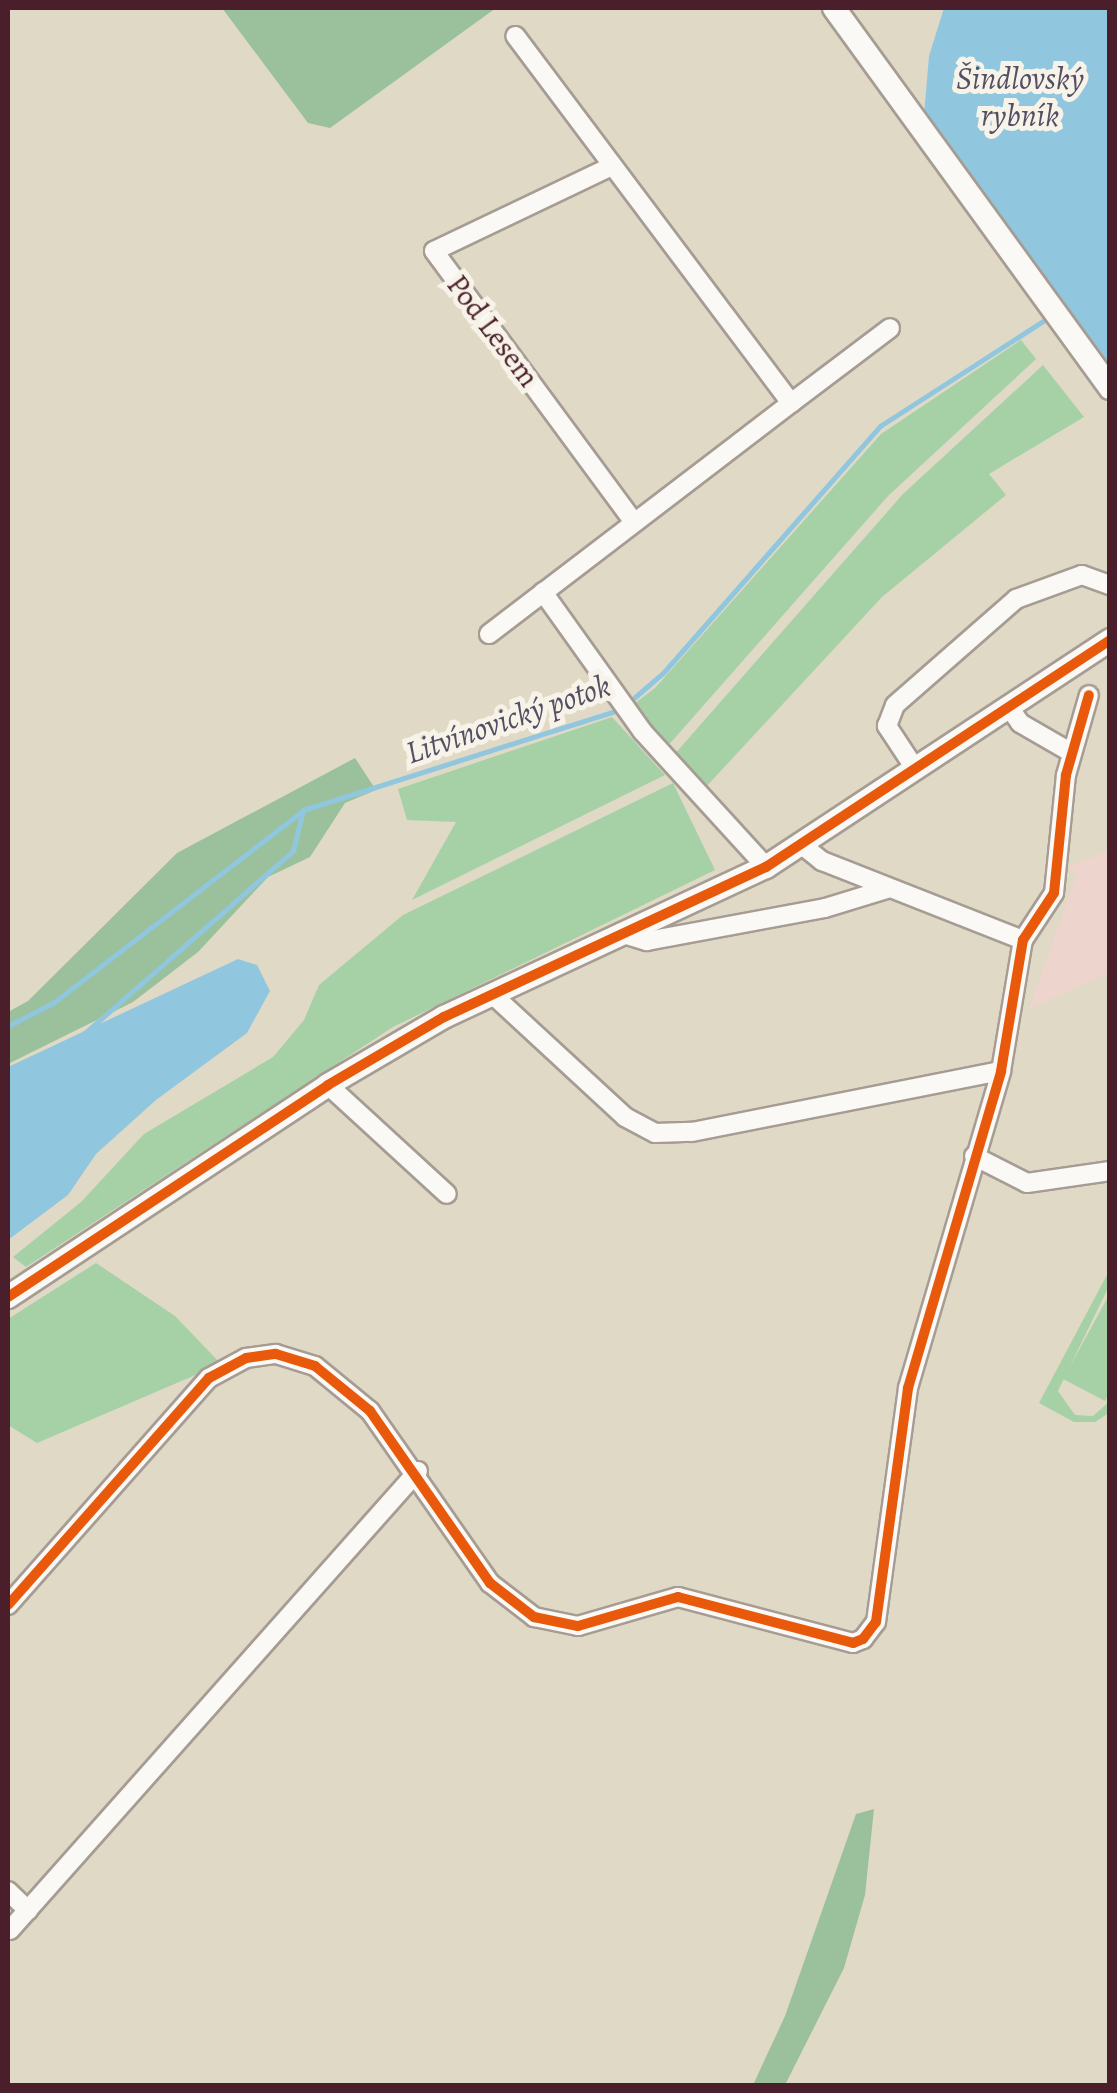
<!DOCTYPE html>
<meta charset="utf-8">
<style>
body{margin:0}
#map{position:relative;width:1117px;height:2093px;overflow:hidden;background:#e0d9c6;font-family:Alegreya,serif}
div>[style]{position:absolute}
.built>*{inset:0;background:#edd4cc}
.green>*{inset:0;background:#a6d1a7}
.forest>*{inset:0;background:#9ac19b}
.water>*{inset:0;background:#90c7de}
.stream>*{height:5px;margin:-2.5px;padding:0 2.5px;transform-origin:2.5px;border-radius:2.5px;background:#90c7de}
.roads{filter:drop-shadow(2px 0 #a69c93) drop-shadow(-2px 0 #a69c93) drop-shadow(0 2px #a69c93) drop-shadow(0 -2px #a69c93)}
.minor>*{height:18px;margin:-9px;padding:0 9px;transform-origin:9px;border-radius:9px;background:#faf9f6}
.tertiary>*{height:22px;margin:-11px;padding:0 11px;transform-origin:11px;border-radius:11px;background:#faf9f6}
.cycleway>*{height:10px;margin:-5px;padding:0 5px;transform-origin:5px;border-radius:5px;background:#e8590c}
span{translate:-50% -50%;white-space:nowrap;text-align:center;line-height:1.15;-webkit-text-stroke:10px #f7f3e8;paint-order:stroke}
.street-label{font-size:30px;color:#4a1f2b}
.water-label{font-size:32px;color:#544f64;font-style:italic}
.frame{position:absolute;inset:0;border:10px solid #4a1f2b;pointer-events:none}
</style>
<div id="map">
<div class="built">
<div style="clip-path:polygon(1109px 851px,1109px 973px,1029px 1009px,1077px 873px,1065px 868px)"></div>
</div>
<div class="green">
<div style="clip-path:polygon(1021px 340px,1036px 359px,888px 496px,666px 748px,630px 707px,655px 688px,881px 434px)"></div>
<div style="clip-path:polygon(1043px 365px,1084px 417px,989px 474px,1006px 495px,882px 597px,704px 789px,673px 756px,903px 494px)"></div>
<div style="clip-path:polygon(612px 717px,665px 775px,412px 900px,456px 822px,407px 820px,398px 789px)"></div>
<div style="clip-path:polygon(673px 783px,715px 870px,393px 1027px,26px 1267px,13px 1257px,81px 1202px,144px 1134px,273px 1057px,304px 1020px,319px 985px,403px 915px)"></div>
<div style="clip-path:polygon(96px 1263px,175px 1316px,221px 1364px,37px 1443px,8px 1425px,8px 1319px)"></div>
<div style="clip-path:polygon(1109px 1271px,1109px 1286px,1058px 1391px,1075px 1415px,1093px 1416px,1109px 1402px,1109px 1413px,1095px 1422px,1074px 1422px,1039px 1403px)"></div>
<div style="clip-path:polygon(1109px 1295px,1110px 1393px,1105px 1401px,1063px 1379px)"></div>
</div>
<div class="forest">
<div style="clip-path:polygon(222px 8px,496px 8px,330px 128px,308px 123px)"></div>
<div style="clip-path:polygon(355px 758px,376px 790px,345px 803px,310px 857px,268px 877px,198px 952px,133px 1002px,8px 1064px,8px 1012px,28px 1001px,177px 853px)"></div>
<div style="clip-path:polygon(874px 1809px,865px 1895px,844px 1968px,785px 2085px,753px 2085px,785px 2016px,856px 1814px)"></div>
</div>
<div class="water">
<div style="clip-path:polygon(944px 8px,1109px 8px,1109px 377px,924px 115px,929px 56px)"></div>
<div style="clip-path:polygon(238px 959px,257px 965px,270px 991px,247px 1033px,156px 1100px,96px 1154px,68px 1195px,8px 1240px,8px 1067px)"></div>
</div>
<div class="stream">
<div style="left:8px;top:1026px;width:51px;rotate:-27.1deg"></div>
<div style="left:53px;top:1003px;width:313px;rotate:-37.6deg"></div>
<div style="left:78px;top:1039px;width:286px;rotate:-41.2deg"></div>
<div style="left:293px;top:851px;width:42px;rotate:-76.3deg"></div>
<div style="left:303px;top:810px;width:334px;rotate:-17.6deg"></div>
<div style="left:621px;top:709px;width:55px;rotate:-40.6deg"></div>
<div style="left:663px;top:673px;width:329px;rotate:-48.7deg"></div>
<div style="left:880px;top:426px;width:203px;rotate:-32.8deg"></div>
</div>
<div class="roads">
<div class="minor">
<div style="left:612px;top:166px;width:197px;rotate:154.5deg"></div>
<div style="left:434px;top:251px;width:335px;rotate:53.6deg"></div>
<div style="left:791px;top:403px;width:124px;rotate:-37.1deg"></div>
<div style="left:543px;top:592px;width:171px;rotate:54.5deg"></div>
<div style="left:642px;top:731px;width:184px;rotate:47.6deg"></div>
<div style="left:489px;top:634px;width:380px;rotate:-37.4deg"></div>
<div style="left:791px;top:403px;width:459px;rotate:-126.9deg"></div>
<div style="left:1009px;top:707px;width:19px;rotate:55deg"></div>
<div style="left:1020px;top:723px;width:60px;rotate:30deg"></div>
<div style="left:916px;top:770px;width:53px;rotate:-123.4deg"></div>
<div style="left:887px;top:726px;width:22px;rotate:-69deg"></div>
<div style="left:895px;top:705px;width:161px;rotate:-41.2deg"></div>
<div style="left:1016px;top:599px;width:70px;rotate:-20deg"></div>
<div style="left:1082px;top:575px;width:30px;rotate:20deg"></div>
<div style="left:802px;top:845px;width:26px;rotate:39deg"></div>
<div style="left:822px;top:861px;width:216px;rotate:21.5deg"></div>
<div style="left:620px;top:933px;width:28px;rotate:17deg"></div>
<div style="left:647px;top:941px;width:181px;rotate:-10.5deg"></div>
<div style="left:825px;top:908px;width:65px;rotate:-17deg"></div>
<div style="left:493px;top:995px;width:180px;rotate:42.7deg"></div>
<div style="left:625px;top:1117px;width:34px;rotate:28deg"></div>
<div style="left:655px;top:1133px;width:37px;rotate:-2deg"></div>
<div style="left:692px;top:1132px;width:315px;rotate:-11.2deg"></div>
<div style="left:328px;top:1085px;width:161px;rotate:42.5deg"></div>
<div style="left:974px;top:1156px;width:59px;rotate:27deg"></div>
<div style="left:1027px;top:1183px;width:84px;rotate:-8.2deg"></div>
<div style="left:8px;top:1605px;width:303px;rotate:-48.5deg"></div>
<div style="left:209px;top:1378px;width:42px;rotate:-28.4deg"></div>
<div style="left:246px;top:1358px;width:30px;rotate:-8deg"></div>
<div style="left:276px;top:1354px;width:41px;rotate:17.1deg"></div>
<div style="left:315px;top:1366px;width:71px;rotate:39.3deg"></div>
<div style="left:370px;top:1411px;width:210px;rotate:55.1deg"></div>
<div style="left:490px;top:1583px;width:56px;rotate:37.7deg"></div>
<div style="left:534px;top:1617px;width:45px;rotate:11.6deg"></div>
<div style="left:578px;top:1626px;width:104px;rotate:-16.2deg"></div>
<div style="left:678px;top:1597px;width:181px;rotate:14.7deg"></div>
<div style="left:853px;top:1643px;width:11px;rotate:-22deg"></div>
<div style="left:863px;top:1639px;width:21px;rotate:-53deg"></div>
<div style="left:876px;top:1622px;width:236px;rotate:-82.2deg"></div>
<div style="left:908px;top:1388px;width:330px;rotate:-73.6deg"></div>
<div style="left:1001px;top:1071px;width:133px;rotate:-80.5deg"></div>
<div style="left:1023px;top:940px;width:56px;rotate:-56.6deg"></div>
<div style="left:1054px;top:893px;width:119px;rotate:-84.2deg"></div>
<div style="left:1066px;top:775px;width:83px;rotate:-74deg"></div>
<div style="left:8px;top:1891px;width:28px;rotate:44deg"></div>
<div style="left:10px;top:1930px;width:614px;rotate:-48.37deg"></div>
</div>
<div class="tertiary">
<div style="left:834px;top:8px;width:470px;rotate:54deg"></div>
<div style="left:8px;top:1297px;width:384px;rotate:-33.5deg"></div>
<div style="left:328px;top:1085px;width:134px;rotate:-30.4deg"></div>
<div style="left:444px;top:1017px;width:355px;rotate:-25deg"></div>
<div style="left:766px;top:867px;width:412px;rotate:-33.4deg"></div>
</div>
</div>
<div class="cycleway">
<div style="left:8px;top:1297px;width:384px;rotate:-33.5deg"></div>
<div style="left:328px;top:1085px;width:134px;rotate:-30.4deg"></div>
<div style="left:444px;top:1017px;width:355px;rotate:-25deg"></div>
<div style="left:766px;top:867px;width:412px;rotate:-33.4deg"></div>
<div style="left:8px;top:1605px;width:303px;rotate:-48.5deg"></div>
<div style="left:209px;top:1378px;width:42px;rotate:-28.4deg"></div>
<div style="left:246px;top:1358px;width:30px;rotate:-8deg"></div>
<div style="left:276px;top:1354px;width:41px;rotate:17.1deg"></div>
<div style="left:315px;top:1366px;width:71px;rotate:39.3deg"></div>
<div style="left:370px;top:1411px;width:210px;rotate:55.1deg"></div>
<div style="left:490px;top:1583px;width:56px;rotate:37.7deg"></div>
<div style="left:534px;top:1617px;width:45px;rotate:11.6deg"></div>
<div style="left:578px;top:1626px;width:104px;rotate:-16.2deg"></div>
<div style="left:678px;top:1597px;width:181px;rotate:14.7deg"></div>
<div style="left:853px;top:1643px;width:11px;rotate:-22deg"></div>
<div style="left:863px;top:1639px;width:21px;rotate:-53deg"></div>
<div style="left:876px;top:1622px;width:236px;rotate:-82.2deg"></div>
<div style="left:908px;top:1388px;width:330px;rotate:-73.6deg"></div>
<div style="left:1001px;top:1071px;width:133px;rotate:-80.5deg"></div>
<div style="left:1023px;top:940px;width:56px;rotate:-56.6deg"></div>
<div style="left:1054px;top:893px;width:119px;rotate:-84.2deg"></div>
<div style="left:1066px;top:775px;width:83px;rotate:-74deg"></div>
</div>
<div class="street-label">
<span style="left:493px;top:331px;rotate:53deg">Pod Lesem</span>
</div>
<div class="water-label">
<span style="left:1020px;top:97px">Šindlovský<br>rybník</span>
<span style="left:508px;top:719px;rotate:-19deg">Litvínovický potok</span>
</div>
<div class="frame"></div>
</div>
